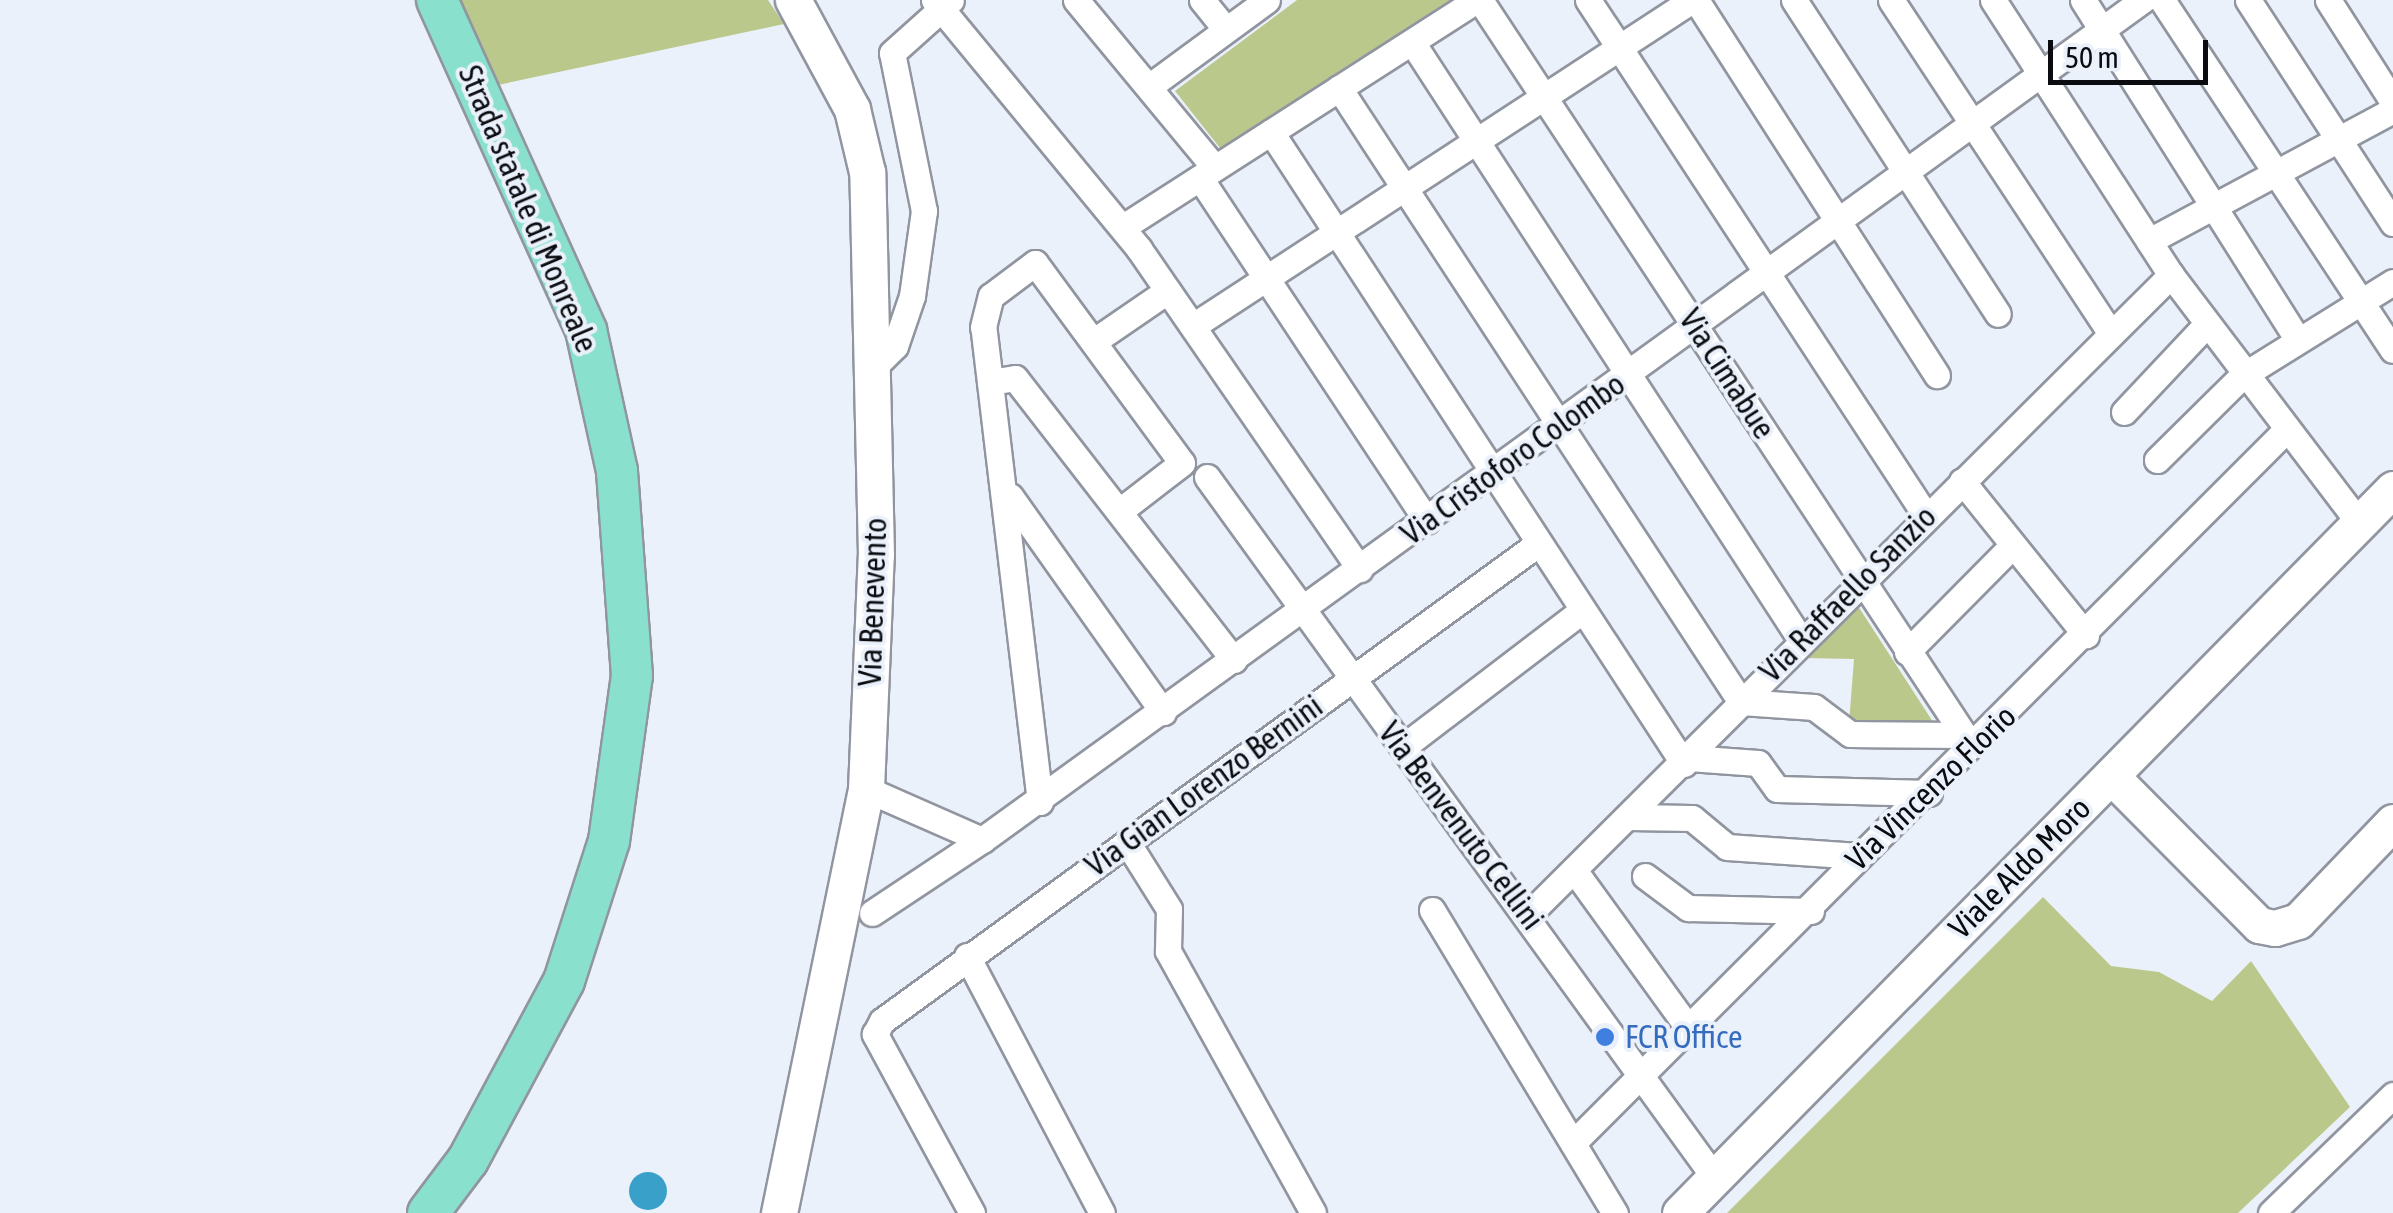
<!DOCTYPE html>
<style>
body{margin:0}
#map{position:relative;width:2393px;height:1213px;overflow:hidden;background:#ebf1fb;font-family:"Asap Condensed",sans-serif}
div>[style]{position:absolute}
.green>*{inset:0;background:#bbc88c}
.water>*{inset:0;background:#39a0c9}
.round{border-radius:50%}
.roads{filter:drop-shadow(2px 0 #90959f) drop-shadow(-2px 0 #90959f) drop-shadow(0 2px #90959f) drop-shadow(0 -2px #90959f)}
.street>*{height:25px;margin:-12.5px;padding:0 12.5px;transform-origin:12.5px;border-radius:12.5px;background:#fff}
.secondary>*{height:35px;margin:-17.5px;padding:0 17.5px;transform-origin:17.5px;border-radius:17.5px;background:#fff}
.primary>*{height:40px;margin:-20px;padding:0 20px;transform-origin:20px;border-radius:20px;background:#89e0cc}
.dots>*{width:28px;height:28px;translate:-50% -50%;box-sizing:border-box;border:5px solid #ebf1fb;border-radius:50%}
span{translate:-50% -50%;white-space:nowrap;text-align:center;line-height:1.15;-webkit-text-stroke:8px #ebf1fb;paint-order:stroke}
.street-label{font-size:32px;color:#0a0c10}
.shop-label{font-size:32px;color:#366cbe}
.left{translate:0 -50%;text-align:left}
.scale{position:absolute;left:2048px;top:40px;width:160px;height:45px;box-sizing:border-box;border:5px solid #0a0c10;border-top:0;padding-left:12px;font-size:30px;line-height:35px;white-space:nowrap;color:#0a0c10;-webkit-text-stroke:8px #ebf1fb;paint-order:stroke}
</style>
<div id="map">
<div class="green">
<div style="clip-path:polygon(459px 0,768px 0,784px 24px,498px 85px)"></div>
<div style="clip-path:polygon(1297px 0,1450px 0,1220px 148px,1175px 91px)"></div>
<div style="clip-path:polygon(1858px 606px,1935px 725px,1849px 723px,1854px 659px,1806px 658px)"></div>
<div style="clip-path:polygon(2043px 897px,2111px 966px,2159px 972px,2212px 1001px,2251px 961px,2350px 1107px,2238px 1213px,1727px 1213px)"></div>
</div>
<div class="water">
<div class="round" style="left:629px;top:1172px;width:38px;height:38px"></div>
</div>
<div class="roads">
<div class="street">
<div style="left:934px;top:0;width:323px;rotate:50.5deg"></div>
<div style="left:1139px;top:249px;width:389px;rotate:55.4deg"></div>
<div style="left:1076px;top:0;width:218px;rotate:50.4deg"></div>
<div style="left:1202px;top:0;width:38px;rotate:51deg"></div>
<div style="left:1480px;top:0;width:891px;rotate:56.63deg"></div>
<div style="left:1588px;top:0;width:617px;rotate:56.77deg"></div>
<div style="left:1696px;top:0;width:446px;rotate:57.3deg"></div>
<div style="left:1794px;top:0;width:374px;rotate:57deg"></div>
<div style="left:1891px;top:0;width:398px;rotate:56.6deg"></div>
<div style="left:1993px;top:0;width:328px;rotate:57.1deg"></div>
<div style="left:2171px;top:275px;width:311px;rotate:52.8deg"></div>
<div style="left:2083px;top:0;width:402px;rotate:57.7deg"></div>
<div style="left:2162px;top:0;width:419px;rotate:56.6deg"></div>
<div style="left:2248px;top:0;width:266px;rotate:57deg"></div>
<div style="left:2328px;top:0;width:121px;rotate:57.5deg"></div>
<div style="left:1412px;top:42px;width:713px;rotate:56.96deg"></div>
<div style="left:1150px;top:86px;width:145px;rotate:-36.3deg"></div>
<div style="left:1339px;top:88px;width:734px;rotate:56.79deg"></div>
<div style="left:1741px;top:702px;width:73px;rotate:3.9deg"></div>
<div style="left:1814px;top:707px;width:45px;rotate:36.9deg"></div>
<div style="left:1850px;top:734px;width:113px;rotate:0.5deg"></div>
<div style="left:1271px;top:132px;width:755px;rotate:56.84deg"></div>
<div style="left:1200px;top:178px;width:411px;rotate:56.5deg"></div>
<div style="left:1123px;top:227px;width:421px;rotate:-32.7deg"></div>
<div style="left:2149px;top:241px;width:277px;rotate:-28.2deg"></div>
<div style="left:1193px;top:326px;width:596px;rotate:-33.16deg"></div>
<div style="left:1097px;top:339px;width:85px;rotate:-34.4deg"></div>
<div style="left:875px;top:366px;width:28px;rotate:-45deg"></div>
<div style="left:895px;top:346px;width:53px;rotate:-71.2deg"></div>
<div style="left:912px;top:296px;width:86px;rotate:-82deg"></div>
<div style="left:924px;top:211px;width:161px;rotate:-101.4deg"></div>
<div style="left:892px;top:53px;width:79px;rotate:-41.9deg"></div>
<div style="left:990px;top:382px;width:25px;rotate:-9deg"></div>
<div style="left:1015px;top:378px;width:357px;rotate:52.2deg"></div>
<div style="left:2124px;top:412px;width:121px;rotate:-46.7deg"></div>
<div style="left:2157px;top:460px;width:120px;rotate:-44.7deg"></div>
<div style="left:2242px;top:376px;width:178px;rotate:-31.9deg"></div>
<div style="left:1207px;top:477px;width:864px;rotate:54.08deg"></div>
<div style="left:1962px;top:481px;width:198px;rotate:51.2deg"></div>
<div style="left:1010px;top:496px;width:265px;rotate:54.7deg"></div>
<div style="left:1907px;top:652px;width:149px;rotate:-45.3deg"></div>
<div style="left:1403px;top:747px;width:226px;rotate:-37.3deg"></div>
<div style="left:1689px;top:758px;width:69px;rotate:4.1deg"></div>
<div style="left:1758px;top:763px;width:32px;rotate:54deg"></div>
<div style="left:1777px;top:789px;width:152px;rotate:1.5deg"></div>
<div style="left:866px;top:789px;width:127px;rotate:23.7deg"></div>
<div style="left:982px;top:840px;width:1433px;rotate:-35.89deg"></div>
<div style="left:1040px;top:802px;width:478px;rotate:-96.8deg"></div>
<div style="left:983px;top:327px;width:32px;rotate:-76deg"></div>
<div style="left:991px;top:296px;width:55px;rotate:-36.9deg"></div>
<div style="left:1035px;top:263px;width:248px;rotate:53.7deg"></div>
<div style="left:1182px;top:463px;width:77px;rotate:142.4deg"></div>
<div style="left:1629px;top:817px;width:63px;rotate:0.9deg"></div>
<div style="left:1692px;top:818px;width:45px;rotate:39.6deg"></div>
<div style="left:1727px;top:847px;width:132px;rotate:3.9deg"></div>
<div style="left:1127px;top:842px;width:79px;rotate:57.9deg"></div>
<div style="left:1169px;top:909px;width:42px;rotate:91.4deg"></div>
<div style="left:1168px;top:951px;width:299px;rotate:61deg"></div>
<div style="left:1574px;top:870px;width:198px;rotate:54.1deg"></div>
<div style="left:1645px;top:876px;width:54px;rotate:36.7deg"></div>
<div style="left:1688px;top:908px;width:123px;rotate:1.4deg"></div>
<div style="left:1432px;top:910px;width:354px;rotate:58.9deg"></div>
<div style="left:872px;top:913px;width:132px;rotate:-33.6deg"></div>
<div style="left:1527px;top:916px;width:909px;rotate:-44.87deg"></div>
<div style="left:967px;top:956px;width:290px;rotate:62.3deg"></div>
<div style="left:1573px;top:1143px;width:1008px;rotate:-45deg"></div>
<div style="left:972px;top:1213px;width:204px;rotate:-118.5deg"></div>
<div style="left:875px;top:1034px;width:15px;rotate:-62deg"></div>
<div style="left:882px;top:1021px;width:812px;rotate:-36.04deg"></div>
<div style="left:2271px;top:1213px;width:170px;rotate:-44deg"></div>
</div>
<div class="secondary">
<div style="left:2111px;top:776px;width:210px;rotate:45.2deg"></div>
<div style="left:2259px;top:925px;width:16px;rotate:11deg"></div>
<div style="left:2275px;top:928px;width:24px;rotate:-17deg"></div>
<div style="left:2298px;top:921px;width:137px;rotate:-46.2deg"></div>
<div style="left:779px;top:1213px;width:433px;rotate:-78.4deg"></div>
<div style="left:866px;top:789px;width:234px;rotate:-87.6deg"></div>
<div style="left:876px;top:555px;width:383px;rotate:-91.3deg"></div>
<div style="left:867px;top:172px;width:65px;rotate:-103.4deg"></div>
<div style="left:852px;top:109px;width:124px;rotate:-118.4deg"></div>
<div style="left:1680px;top:1213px;width:1016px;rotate:-45.44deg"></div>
</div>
<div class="primary">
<div style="left:428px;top:1213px;width:66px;rotate:-53deg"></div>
<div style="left:468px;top:1160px;width:203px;rotate:-61.8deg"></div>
<div style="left:564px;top:981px;width:147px;rotate:-72.2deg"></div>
<div style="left:609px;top:841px;width:167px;rotate:-82.1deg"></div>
<div style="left:632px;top:676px;width:206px;rotate:-94.2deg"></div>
<div style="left:617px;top:471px;width:144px;rotate:-102.4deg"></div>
<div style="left:586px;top:330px;width:362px;rotate:-114.3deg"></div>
</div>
</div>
<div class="dots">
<div style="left:1605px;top:1037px;background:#3f7fe0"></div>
</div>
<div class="street-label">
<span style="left:528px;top:209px;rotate:67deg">Strada statale di Monreale</span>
<span style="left:1727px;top:374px;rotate:57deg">Via Cimabue</span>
<span style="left:1513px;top:459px;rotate:-36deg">Via Cristoforo Colombo</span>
<span style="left:1848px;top:594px;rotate:-45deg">Via Raffaello Sanzio</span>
<span style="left:873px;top:602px;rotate:-88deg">Via Benevento</span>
<span style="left:1204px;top:786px;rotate:-36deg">Via Gian Lorenzo Bernini</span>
<span style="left:1931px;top:788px;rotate:-44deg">Via Vincenzo Florio</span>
<span style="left:1461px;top:826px;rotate:53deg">Via Benvenuto Cellini</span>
<span style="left:2020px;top:868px;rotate:-45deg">Viale Aldo Moro</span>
</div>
<div class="shop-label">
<span class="left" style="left:1625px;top:1037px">FCR Office</span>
</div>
<div class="scale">50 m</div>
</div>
